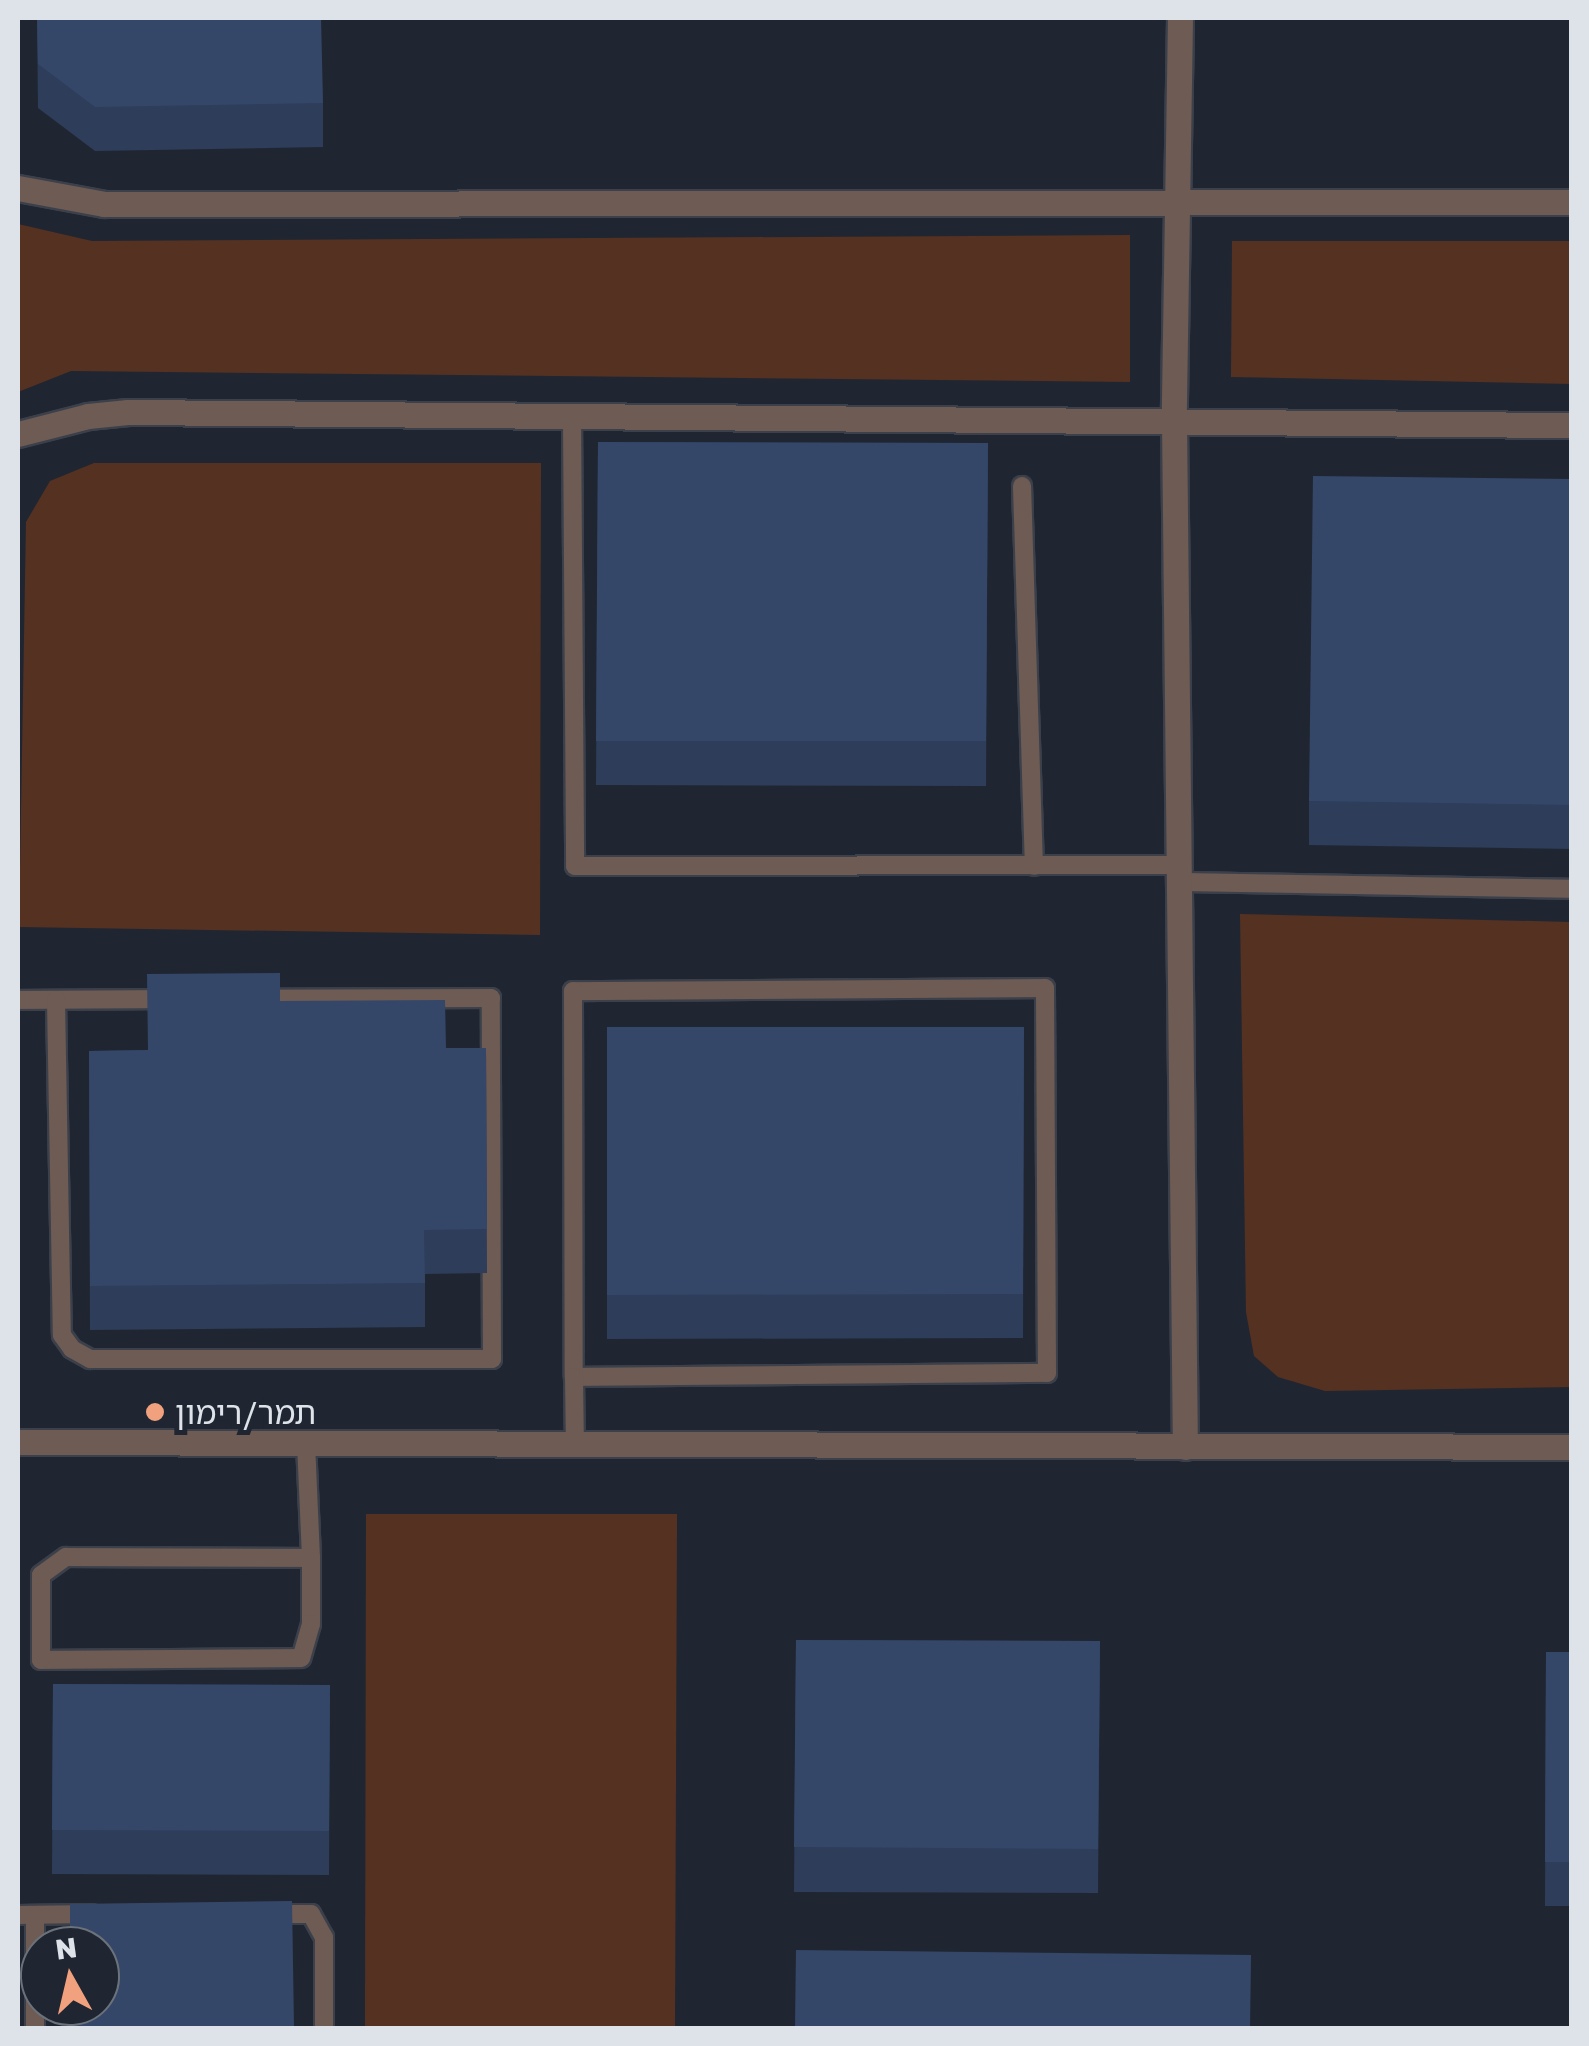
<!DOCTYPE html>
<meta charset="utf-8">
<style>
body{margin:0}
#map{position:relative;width:1589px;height:2046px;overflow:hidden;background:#202631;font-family:"Golos Text","Noto Sans Hebrew",sans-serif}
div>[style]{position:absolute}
.green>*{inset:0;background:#553122}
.roads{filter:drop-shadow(2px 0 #3b404b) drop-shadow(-2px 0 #3b404b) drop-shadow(0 2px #3b404b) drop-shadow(0 -2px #3b404b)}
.service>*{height:18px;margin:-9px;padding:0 9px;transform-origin:9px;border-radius:9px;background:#6e5b53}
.minor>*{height:25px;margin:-12.5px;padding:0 12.5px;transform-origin:12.5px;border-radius:12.5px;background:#6e5b53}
.tertiary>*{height:25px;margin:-12.5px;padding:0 12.5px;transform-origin:12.5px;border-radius:12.5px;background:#6e5b53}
.wall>*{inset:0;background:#2d3d5a}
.building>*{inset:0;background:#344769}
.dots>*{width:28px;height:28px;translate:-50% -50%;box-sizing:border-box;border:5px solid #202631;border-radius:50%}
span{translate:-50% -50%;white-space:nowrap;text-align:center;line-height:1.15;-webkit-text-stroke:10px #202631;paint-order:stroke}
.poi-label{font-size:32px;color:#dee3ea}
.left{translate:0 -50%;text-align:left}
.frame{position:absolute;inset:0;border:20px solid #dee3ea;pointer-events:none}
.north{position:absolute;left:20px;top:1926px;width:100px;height:100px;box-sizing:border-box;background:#202631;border:2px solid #6c727b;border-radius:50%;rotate:352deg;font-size:28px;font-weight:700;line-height:40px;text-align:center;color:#dee3ea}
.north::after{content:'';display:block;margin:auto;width:35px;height:45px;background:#f2a17e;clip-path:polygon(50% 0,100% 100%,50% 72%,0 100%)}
</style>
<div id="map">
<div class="green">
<div style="clip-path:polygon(18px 224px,92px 241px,1130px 235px,1130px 382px,71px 371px,18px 392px)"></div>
<div style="clip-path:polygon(1232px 241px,1571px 241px,1571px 384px,1231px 377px)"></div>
<div style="clip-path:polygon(94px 463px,541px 463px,540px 935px,19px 927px,26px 522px,50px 481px)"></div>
<div style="clip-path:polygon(1240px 914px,1571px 922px,1571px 1387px,1325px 1391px,1278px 1377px,1254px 1356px,1246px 1312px)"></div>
<div style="clip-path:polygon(366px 1514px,677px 1514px,675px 2028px,365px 2028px)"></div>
</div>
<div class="roads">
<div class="service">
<div style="left:572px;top:416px;width:450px;rotate:89.6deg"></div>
<div style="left:575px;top:866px;width:603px;rotate:-0.1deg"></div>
<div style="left:1022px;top:486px;width:380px;rotate:88.2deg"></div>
<div style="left:1179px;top:882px;width:393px;rotate:1deg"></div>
<div style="left:18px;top:1000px;width:149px;rotate:-0.4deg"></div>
<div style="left:56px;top:1000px;width:335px;rotate:89deg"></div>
<div style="left:62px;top:1335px;width:17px;rotate:54deg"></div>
<div style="left:72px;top:1349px;width:21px;rotate:29deg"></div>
<div style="left:90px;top:1359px;width:402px"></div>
<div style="left:492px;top:1359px;width:361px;rotate:-90.2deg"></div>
<div style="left:491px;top:998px;width:233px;rotate:179.8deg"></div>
<div style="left:574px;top:1377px;width:473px;rotate:-0.5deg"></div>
<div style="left:1047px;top:1373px;width:385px;rotate:-90.3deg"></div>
<div style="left:1045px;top:988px;width:472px;rotate:179.6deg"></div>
<div style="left:573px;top:991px;width:386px;rotate:89.9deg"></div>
<div style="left:574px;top:1377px;width:68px;rotate:89.2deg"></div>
<div style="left:306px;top:1443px;width:115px;rotate:87.5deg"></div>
<div style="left:311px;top:1558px;width:66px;rotate:90deg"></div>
<div style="left:311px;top:1624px;width:35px;rotate:106deg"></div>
<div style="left:301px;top:1658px;width:260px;rotate:179.6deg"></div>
<div style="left:41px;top:1660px;width:85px;rotate:-90deg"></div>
<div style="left:41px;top:1575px;width:31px;rotate:-36deg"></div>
<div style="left:66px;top:1557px;width:245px;rotate:0.2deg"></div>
<div style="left:268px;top:1914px;width:43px"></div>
<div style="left:311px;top:1914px;width:26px;rotate:61deg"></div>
<div style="left:324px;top:1937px;width:91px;rotate:90deg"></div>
<div style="left:18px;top:1915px;width:74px;rotate:-0.8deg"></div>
<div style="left:35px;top:1915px;width:113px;rotate:90deg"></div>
</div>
<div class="minor">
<div style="left:1180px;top:18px;width:403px;rotate:90.9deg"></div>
<div style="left:1174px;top:421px;width:1026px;rotate:89.39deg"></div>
<div style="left:18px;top:1442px;width:1554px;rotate:0.18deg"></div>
</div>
<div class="tertiary">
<div style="left:18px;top:188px;width:87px;rotate:10.5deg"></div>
<div style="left:104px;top:204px;width:1468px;rotate:-0.08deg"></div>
<div style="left:18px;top:434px;width:72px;rotate:-14.4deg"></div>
<div style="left:88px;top:416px;width:40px;rotate:-5.7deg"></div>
<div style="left:128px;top:412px;width:1444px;rotate:0.52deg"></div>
</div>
</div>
<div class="wall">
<div style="clip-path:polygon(37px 18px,323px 103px,323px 147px,95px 151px,38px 108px)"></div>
<div style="clip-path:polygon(598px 442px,988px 443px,986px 786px,596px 785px)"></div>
<div style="clip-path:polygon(1572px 479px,1572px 849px,1309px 845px,1309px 801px)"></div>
<div style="clip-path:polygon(280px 1001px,446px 1048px,486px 1048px,487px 1273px,425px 1274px,425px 1327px,90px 1330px,89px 1051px,147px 1050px)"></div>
<div style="clip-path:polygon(607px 1027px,1024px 1027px,1023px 1338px,607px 1339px)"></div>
<div style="clip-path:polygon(796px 1640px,1100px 1641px,1098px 1893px,794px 1892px)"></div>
<div style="clip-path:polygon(1546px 1652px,1572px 1652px,1572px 1906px,1545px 1906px)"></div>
<div style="clip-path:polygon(53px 1684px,330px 1685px,329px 1875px,52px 1874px)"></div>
</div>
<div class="building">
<div style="clip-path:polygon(37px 18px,321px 18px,323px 103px,95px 107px,38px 64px)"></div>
<div style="clip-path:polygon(598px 442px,988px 443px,986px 741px,596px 741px)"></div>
<div style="clip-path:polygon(1313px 476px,1572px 479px,1572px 805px,1309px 801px)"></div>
<div style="clip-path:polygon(280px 973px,280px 1001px,445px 1000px,446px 1048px,486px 1048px,487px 1229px,424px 1230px,425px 1283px,90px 1286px,89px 1051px,148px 1050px,147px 974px)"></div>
<div style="clip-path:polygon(607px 1027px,1024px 1027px,1023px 1294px,607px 1295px)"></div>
<div style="clip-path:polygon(796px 1640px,1100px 1641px,1098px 1849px,794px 1847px)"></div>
<div style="clip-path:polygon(1546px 1652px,1572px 1652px,1572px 1862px,1545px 1862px)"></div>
<div style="clip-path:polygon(53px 1684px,330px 1685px,329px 1831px,52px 1830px)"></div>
<div style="clip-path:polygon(292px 1901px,294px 2028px,71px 2028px,71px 2006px,100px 2006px,100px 1946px,70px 1946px,70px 1904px)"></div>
<div style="clip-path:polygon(796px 1950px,1251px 1955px,1250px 2028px,795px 2028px)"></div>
</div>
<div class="dots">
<div style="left:155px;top:1412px;background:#f2a17e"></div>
</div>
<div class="poi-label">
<span class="left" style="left:175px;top:1412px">תמר/רימון</span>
</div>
<div class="frame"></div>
<div class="north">N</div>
</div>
